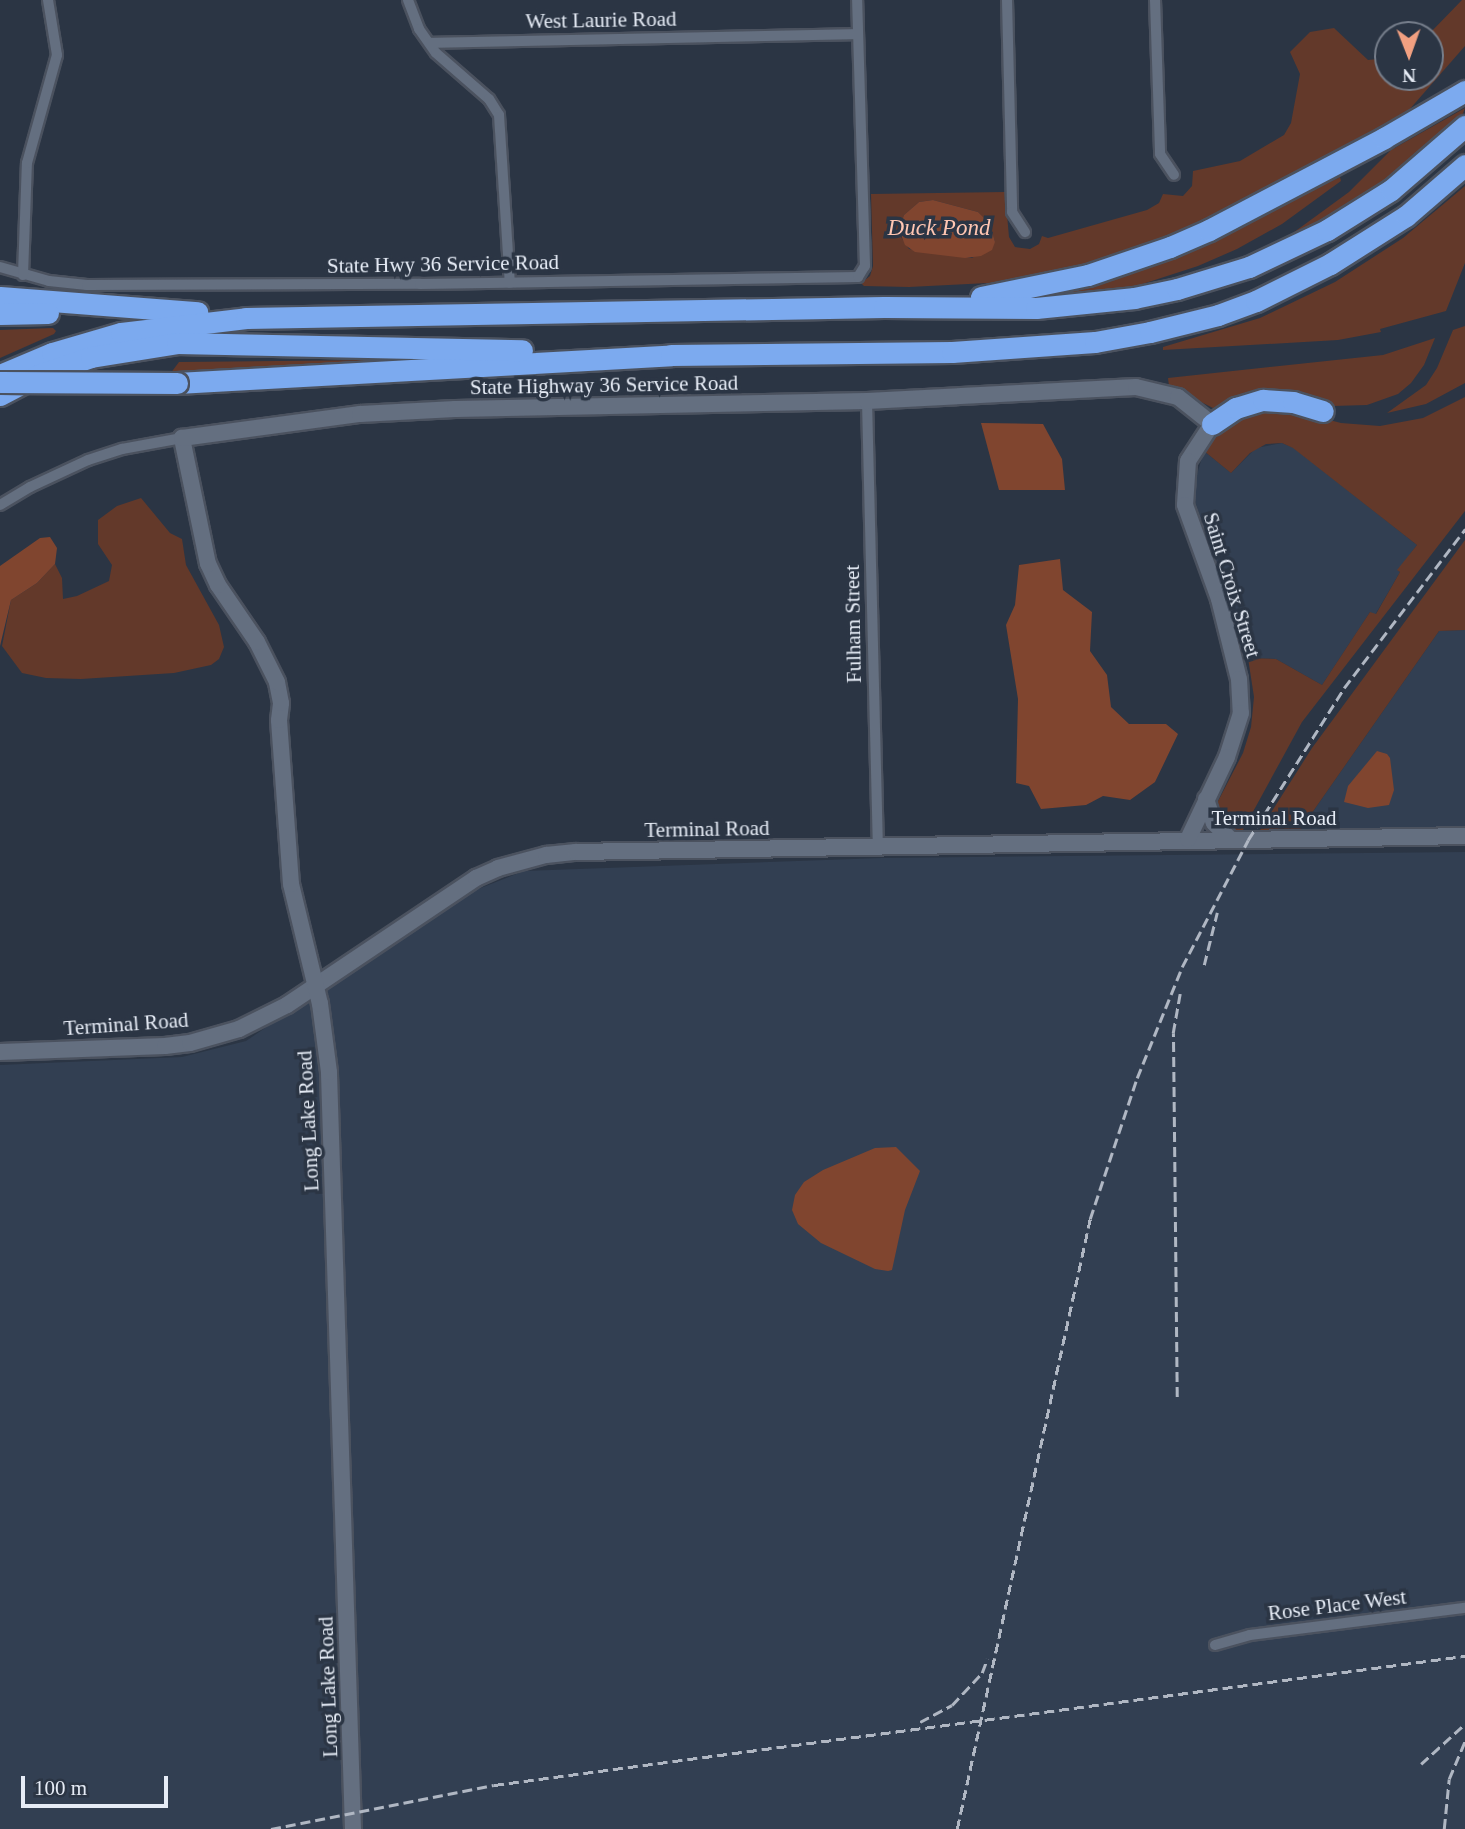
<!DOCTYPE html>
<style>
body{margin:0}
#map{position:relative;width:1465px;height:1829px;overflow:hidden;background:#2b3544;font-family:"Times New Roman",serif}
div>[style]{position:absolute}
.built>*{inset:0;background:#323f52}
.green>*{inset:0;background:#63392a}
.water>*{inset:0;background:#80452f}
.roads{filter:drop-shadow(2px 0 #4b525f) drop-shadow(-2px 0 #4b525f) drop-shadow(0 2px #4b525f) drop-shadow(0 -2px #4b525f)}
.street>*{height:10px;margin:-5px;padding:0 5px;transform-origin:5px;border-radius:5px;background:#646f80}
.secondary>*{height:16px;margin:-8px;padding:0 8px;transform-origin:8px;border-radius:8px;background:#646f80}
.highway>*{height:21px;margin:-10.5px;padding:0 10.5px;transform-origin:10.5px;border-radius:10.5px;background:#7caaef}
.rail>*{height:2.5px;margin-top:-1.25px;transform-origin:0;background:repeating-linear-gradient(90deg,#b0b7c3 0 10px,transparent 0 15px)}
.bridges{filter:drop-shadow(2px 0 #4b525f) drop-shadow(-2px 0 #4b525f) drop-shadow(0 2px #4b525f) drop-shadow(0 -2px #4b525f)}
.highway-bridge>*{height:21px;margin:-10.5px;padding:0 10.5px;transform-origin:10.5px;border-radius:10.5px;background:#7caaef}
span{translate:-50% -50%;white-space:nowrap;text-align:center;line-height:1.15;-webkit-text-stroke:7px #2b3544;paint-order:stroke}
.street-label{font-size:21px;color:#e6ecf6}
.water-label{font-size:23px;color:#ffc6b2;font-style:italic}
.north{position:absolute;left:1374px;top:21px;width:70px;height:70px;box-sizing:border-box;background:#2b3544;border:2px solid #767e8b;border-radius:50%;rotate:179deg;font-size:19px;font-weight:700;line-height:28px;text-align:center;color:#e6ecf6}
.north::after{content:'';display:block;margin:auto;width:24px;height:32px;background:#f2a081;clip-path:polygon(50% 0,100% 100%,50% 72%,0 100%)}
.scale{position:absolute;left:21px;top:1776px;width:147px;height:32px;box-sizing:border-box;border:4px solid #e6ecf6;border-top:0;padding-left:9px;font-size:21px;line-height:24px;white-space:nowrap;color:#e6ecf6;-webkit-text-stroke:5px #2b3544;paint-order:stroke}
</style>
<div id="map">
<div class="built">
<div style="clip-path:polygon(1282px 443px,1294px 448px,1417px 545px,1398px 570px,1400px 572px,1375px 615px,1370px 612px,1322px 685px,1276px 659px,1248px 658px,1196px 504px,1195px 481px,1204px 451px,1231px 473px,1256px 448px)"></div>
<div style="clip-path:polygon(1465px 630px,1465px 827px,1300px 830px,1439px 631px)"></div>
<div style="clip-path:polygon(1465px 852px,1465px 1829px,0 1829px,0 1065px,182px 1057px,246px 1041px,458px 897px,524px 871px,882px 858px)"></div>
</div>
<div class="green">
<div style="clip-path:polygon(evenodd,1462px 0,1465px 0,1465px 46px,1395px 126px,1186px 232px,1101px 263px,1008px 282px,909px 287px,864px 286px,861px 283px,870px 276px,873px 266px,871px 194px,1005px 192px,1009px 237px,1015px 247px,1030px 249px,1039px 244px,1042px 236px,1048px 238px,1147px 210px,1159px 203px,1163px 194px,1183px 196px,1192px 186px,1193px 171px,1240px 161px,1284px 135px,1291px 123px,1300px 74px,1290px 52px,1310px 32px,1334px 28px,1368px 60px,1388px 58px,1388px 77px,1430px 77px,1428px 35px,1462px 0,933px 200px,978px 212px,990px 225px,995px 242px,972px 258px,909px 249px,899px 234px,904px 215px,919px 202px,933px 200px)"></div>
<div style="clip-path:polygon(1465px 108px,1462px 116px,1438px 139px,1374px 191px,1287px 241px,1286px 238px,1349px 192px,1391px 150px)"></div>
<div style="clip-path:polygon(1340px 177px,1341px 181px,1282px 224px,1237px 249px,1198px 266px,1127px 289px,1017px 300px,1095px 283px,1158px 263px,1201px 245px)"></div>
<div style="clip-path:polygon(1465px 186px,1465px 263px,1446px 311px,1380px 329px,1381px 332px,1338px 340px,1163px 350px,1163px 347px,1260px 318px,1335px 282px,1403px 238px)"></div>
<div style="clip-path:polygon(1465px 326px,1465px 383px,1426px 404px,1387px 413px,1426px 385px,1437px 368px,1453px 330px)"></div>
<div style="clip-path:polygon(53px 328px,56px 331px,54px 334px,0 358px,0 330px)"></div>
<div style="clip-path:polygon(1435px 338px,1424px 365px,1411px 383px,1398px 394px,1367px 405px,1333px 406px,1292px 394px,1213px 408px,1169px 386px,1168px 378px,1383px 355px)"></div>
<div style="clip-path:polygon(376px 360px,377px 363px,170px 374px,179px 362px)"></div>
<div style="clip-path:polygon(1465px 397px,1465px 511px,1302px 722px,1243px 830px,1232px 830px,1223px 824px,1216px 805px,1243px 753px,1251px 727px,1254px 697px,1248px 658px,1276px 659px,1322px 685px,1370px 612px,1376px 614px,1400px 572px,1397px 570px,1417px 545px,1293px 448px,1282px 443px,1266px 444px,1250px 453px,1231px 473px,1204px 451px,1221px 429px,1246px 413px,1279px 407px,1341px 423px,1380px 426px,1423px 418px)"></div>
<div style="clip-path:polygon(141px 498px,170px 533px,182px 539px,186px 565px,219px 625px,224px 647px,219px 659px,211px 665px,174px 673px,81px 679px,46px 678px,22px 673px,2px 646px,11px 600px,37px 583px,55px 564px,62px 578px,63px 599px,77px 596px,109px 581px,112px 565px,98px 544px,98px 520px,117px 506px)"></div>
<div style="clip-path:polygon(1465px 540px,1465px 630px,1439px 631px,1300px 830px,1260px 830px,1312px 748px)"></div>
</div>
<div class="water">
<div style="clip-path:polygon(933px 200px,978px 212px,990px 224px,995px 242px,992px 250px,981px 256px,965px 258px,915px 252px,905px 245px,899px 230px,904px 215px,919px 202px)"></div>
<div style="clip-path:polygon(981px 423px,1043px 424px,1062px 459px,1065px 490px,999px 490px)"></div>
<div style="clip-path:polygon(50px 537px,57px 548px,55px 564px,37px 583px,11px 600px,0 646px,0 566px,40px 538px)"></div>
<div style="clip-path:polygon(1060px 559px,1063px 590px,1092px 612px,1090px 651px,1107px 675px,1111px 707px,1129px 724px,1166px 724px,1178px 734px,1155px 782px,1130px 800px,1103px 796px,1086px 805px,1041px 809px,1029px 786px,1016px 783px,1018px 699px,1006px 625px,1015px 605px,1019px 565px)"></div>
<div style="clip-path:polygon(1377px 751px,1387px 754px,1390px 758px,1394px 790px,1389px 805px,1368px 808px,1344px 802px,1348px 786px)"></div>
<div style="clip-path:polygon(896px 1147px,920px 1171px,905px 1210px,892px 1270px,888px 1271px,875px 1269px,821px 1243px,798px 1224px,792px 1210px,795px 1195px,804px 1182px,823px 1170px,875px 1148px)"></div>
</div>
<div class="roads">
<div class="street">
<div style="left:408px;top:0;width:31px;rotate:69deg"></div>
<div style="left:419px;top:29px;width:29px;rotate:55deg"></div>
<div style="left:436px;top:53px;width:70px;rotate:41deg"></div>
<div style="left:489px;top:99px;width:19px;rotate:58deg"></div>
<div style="left:499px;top:115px;width:168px;rotate:86.3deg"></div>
<div style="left:1007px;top:0;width:212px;rotate:88.6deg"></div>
<div style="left:1012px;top:212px;width:24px;rotate:57deg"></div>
<div style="left:1155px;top:0;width:154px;rotate:88.1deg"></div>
<div style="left:1160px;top:154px;width:25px;rotate:56deg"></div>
<div style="left:430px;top:43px;width:427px;rotate:-1.2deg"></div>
<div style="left:0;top:267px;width:51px;rotate:15.9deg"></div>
<div style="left:49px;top:281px;width:38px;rotate:6deg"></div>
<div style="left:87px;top:285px;width:333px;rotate:-0.2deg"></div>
<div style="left:420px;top:284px;width:438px;rotate:-0.9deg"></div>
<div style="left:858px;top:277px;width:13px;rotate:-58deg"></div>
<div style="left:865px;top:266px;width:266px;rotate:-91.7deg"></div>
<div style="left:23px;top:275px;width:112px;rotate:-88deg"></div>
<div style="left:27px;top:163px;width:112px;rotate:-74.5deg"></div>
<div style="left:57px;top:55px;width:56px;rotate:-99.3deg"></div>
<div style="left:867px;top:401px;width:445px;rotate:88.6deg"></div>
<div style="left:0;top:505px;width:35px;rotate:-31deg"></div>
<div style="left:30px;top:487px;width:64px;rotate:-25deg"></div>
<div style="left:88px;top:460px;width:36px;rotate:-18deg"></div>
<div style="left:122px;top:449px;width:61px;rotate:-10.4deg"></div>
<div style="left:1215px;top:1645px;width:36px;rotate:-16deg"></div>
<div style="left:1250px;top:1635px;width:217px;rotate:-7.2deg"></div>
</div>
<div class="secondary">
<div style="left:1206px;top:799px;width:25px;rotate:72deg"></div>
<div style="left:1214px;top:823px;width:23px;rotate:45deg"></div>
<div style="left:0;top:1052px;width:165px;rotate:-2.1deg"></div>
<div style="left:165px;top:1046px;width:25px;rotate:-7deg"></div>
<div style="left:190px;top:1043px;width:51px;rotate:-15.9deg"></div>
<div style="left:239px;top:1029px;width:54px;rotate:-26.6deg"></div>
<div style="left:287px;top:1005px;width:228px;rotate:-33.9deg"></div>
<div style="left:476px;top:878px;width:24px;rotate:-24deg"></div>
<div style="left:498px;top:868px;width:50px;rotate:-15.2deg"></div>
<div style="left:546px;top:855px;width:30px;rotate:-6deg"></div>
<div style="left:576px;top:852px;width:889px;rotate:-1.03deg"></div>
<div style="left:353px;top:1829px;width:757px;rotate:-91.82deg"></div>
<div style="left:329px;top:1072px;width:69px;rotate:-97.5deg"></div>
<div style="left:320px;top:1004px;width:123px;rotate:-103.6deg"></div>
<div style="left:291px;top:884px;width:164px;rotate:-94.2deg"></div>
<div style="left:279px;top:720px;width:17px;rotate:-83deg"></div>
<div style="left:281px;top:703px;width:21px;rotate:-101deg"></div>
<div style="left:277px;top:682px;width:45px;rotate:-116.6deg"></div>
<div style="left:257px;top:642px;width:69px;rotate:-124.4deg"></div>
<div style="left:218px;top:585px;width:23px;rotate:-115deg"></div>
<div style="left:208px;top:564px;width:129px;rotate:-101.7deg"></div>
<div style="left:182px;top:438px;width:180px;rotate:-7.7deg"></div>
<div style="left:360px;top:414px;width:95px;rotate:-3deg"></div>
<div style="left:455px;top:409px;width:412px;rotate:-1.1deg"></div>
<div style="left:867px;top:401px;width:269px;rotate:-3deg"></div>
<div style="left:1136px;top:387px;width:43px;rotate:13.4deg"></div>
<div style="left:1178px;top:397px;width:43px;rotate:38.5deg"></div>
<div style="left:1212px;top:424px;width:44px;rotate:123deg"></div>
<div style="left:1188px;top:461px;width:44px;rotate:93.9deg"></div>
<div style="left:1185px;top:505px;width:100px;rotate:70.1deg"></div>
<div style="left:1219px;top:599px;width:82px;rotate:76deg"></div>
<div style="left:1239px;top:679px;width:34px;rotate:87deg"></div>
<div style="left:1241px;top:713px;width:46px;rotate:107.7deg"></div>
<div style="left:1227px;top:757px;width:91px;rotate:115.4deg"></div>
</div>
<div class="highway">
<div style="left:0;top:297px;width:198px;rotate:4.4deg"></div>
<div style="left:981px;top:297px;width:109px;rotate:-11.6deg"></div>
<div style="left:1088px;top:275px;width:87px;rotate:-18.9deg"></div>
<div style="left:1170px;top:247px;width:43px;rotate:-23.6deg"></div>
<div style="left:1209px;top:230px;width:198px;rotate:-27.7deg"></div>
<div style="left:1384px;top:138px;width:94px;rotate:-30.1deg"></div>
<div style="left:0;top:314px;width:48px;rotate:-1.2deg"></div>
<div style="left:0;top:375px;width:56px;rotate:-22.9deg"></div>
<div style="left:52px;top:353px;width:72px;rotate:-16.2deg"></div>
<div style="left:121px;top:333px;width:126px;rotate:-6.8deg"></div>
<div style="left:246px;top:318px;width:638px;rotate:-0.99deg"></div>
<div style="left:884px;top:307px;width:152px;rotate:0.4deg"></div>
<div style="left:1036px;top:308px;width:99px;rotate:-5.8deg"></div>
<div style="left:1134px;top:298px;width:44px;rotate:-11.8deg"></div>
<div style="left:1177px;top:289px;width:75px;rotate:-17deg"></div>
<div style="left:1249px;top:267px;width:86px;rotate:-25.4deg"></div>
<div style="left:1327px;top:230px;width:75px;rotate:-32deg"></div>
<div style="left:1391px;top:190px;width:98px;rotate:-40.9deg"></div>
<div style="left:177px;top:383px;width:495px;rotate:-3.2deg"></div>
<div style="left:671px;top:355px;width:281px;rotate:-0.6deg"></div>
<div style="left:952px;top:352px;width:143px;rotate:-4deg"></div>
<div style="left:1095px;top:342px;width:56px;rotate:-10.3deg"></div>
<div style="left:1150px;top:332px;width:70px;rotate:-14deg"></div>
<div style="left:1218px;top:315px;width:40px;rotate:-20.2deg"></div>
<div style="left:1256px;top:301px;width:83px;rotate:-26.6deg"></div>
<div style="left:1330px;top:264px;width:90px;rotate:-32.3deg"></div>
<div style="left:1406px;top:216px;width:78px;rotate:-40.8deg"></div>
<div style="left:0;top:395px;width:43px;rotate:-27.8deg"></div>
<div style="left:38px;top:375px;width:56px;rotate:-18.8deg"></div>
<div style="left:91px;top:357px;width:87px;rotate:-9.2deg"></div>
<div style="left:177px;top:343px;width:345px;rotate:1.2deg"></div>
<div style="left:1212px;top:424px;width:29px;rotate:-34deg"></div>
<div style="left:1236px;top:408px;width:28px;rotate:-17deg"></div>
<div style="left:1263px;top:400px;width:30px;rotate:4deg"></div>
<div style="left:1293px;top:402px;width:31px;rotate:17deg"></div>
</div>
</div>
<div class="rail">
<div style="left:1204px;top:965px;width:54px;rotate:-76deg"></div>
<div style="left:1177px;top:1397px;width:364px;rotate:-90.6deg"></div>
<div style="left:1173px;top:1033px;width:40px;rotate:-80deg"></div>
<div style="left:920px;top:1722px;width:36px;rotate:-28deg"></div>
<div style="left:952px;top:1705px;width:44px;rotate:-46.8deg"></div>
<div style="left:982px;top:1673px;width:15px;rotate:-70deg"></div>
<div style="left:1421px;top:1764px;width:59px;rotate:-42.3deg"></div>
<div style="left:271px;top:1829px;width:227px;rotate:-11.2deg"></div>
<div style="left:494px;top:1785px;width:980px;rotate:-7.57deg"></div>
<div style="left:957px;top:1829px;width:624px;rotate:-77.7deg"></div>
<div style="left:1090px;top:1219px;width:149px;rotate:-71.6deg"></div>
<div style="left:1137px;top:1078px;width:120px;rotate:-67.9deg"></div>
<div style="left:1182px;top:967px;width:143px;rotate:-62.5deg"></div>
<div style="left:1248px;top:840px;width:180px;rotate:-57.7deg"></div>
<div style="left:1344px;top:688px;width:200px;rotate:-52.7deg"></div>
<div style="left:1444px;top:1829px;width:50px;rotate:-84.3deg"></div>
<div style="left:1449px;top:1779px;width:41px;rotate:-67.2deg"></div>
</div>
<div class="bridges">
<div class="highway-bridge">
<div style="left:0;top:382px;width:177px;rotate:0.3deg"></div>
</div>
</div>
<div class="street-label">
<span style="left:601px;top:20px;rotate:-1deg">West Laurie Road</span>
<span style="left:443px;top:264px;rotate:-1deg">State Hwy 36 Service Road</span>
<span style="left:604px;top:385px;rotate:-1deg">State Highway 36 Service Road</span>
<span style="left:1232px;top:585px;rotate:73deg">Saint Croix Street</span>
<span style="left:853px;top:624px;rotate:-91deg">Fulham Street</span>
<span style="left:1274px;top:818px">Terminal Road</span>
<span style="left:707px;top:829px;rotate:-1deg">Terminal Road</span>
<span style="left:126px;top:1024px;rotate:-4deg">Terminal Road</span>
<span style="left:308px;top:1121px;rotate:-93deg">Long Lake Road</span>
<span style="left:1337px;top:1605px;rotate:-7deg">Rose Place West</span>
<span style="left:328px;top:1687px;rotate:-92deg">Long Lake Road</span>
</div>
<div class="water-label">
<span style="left:939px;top:228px">Duck Pond</span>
</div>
<div class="north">N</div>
<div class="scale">100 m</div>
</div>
